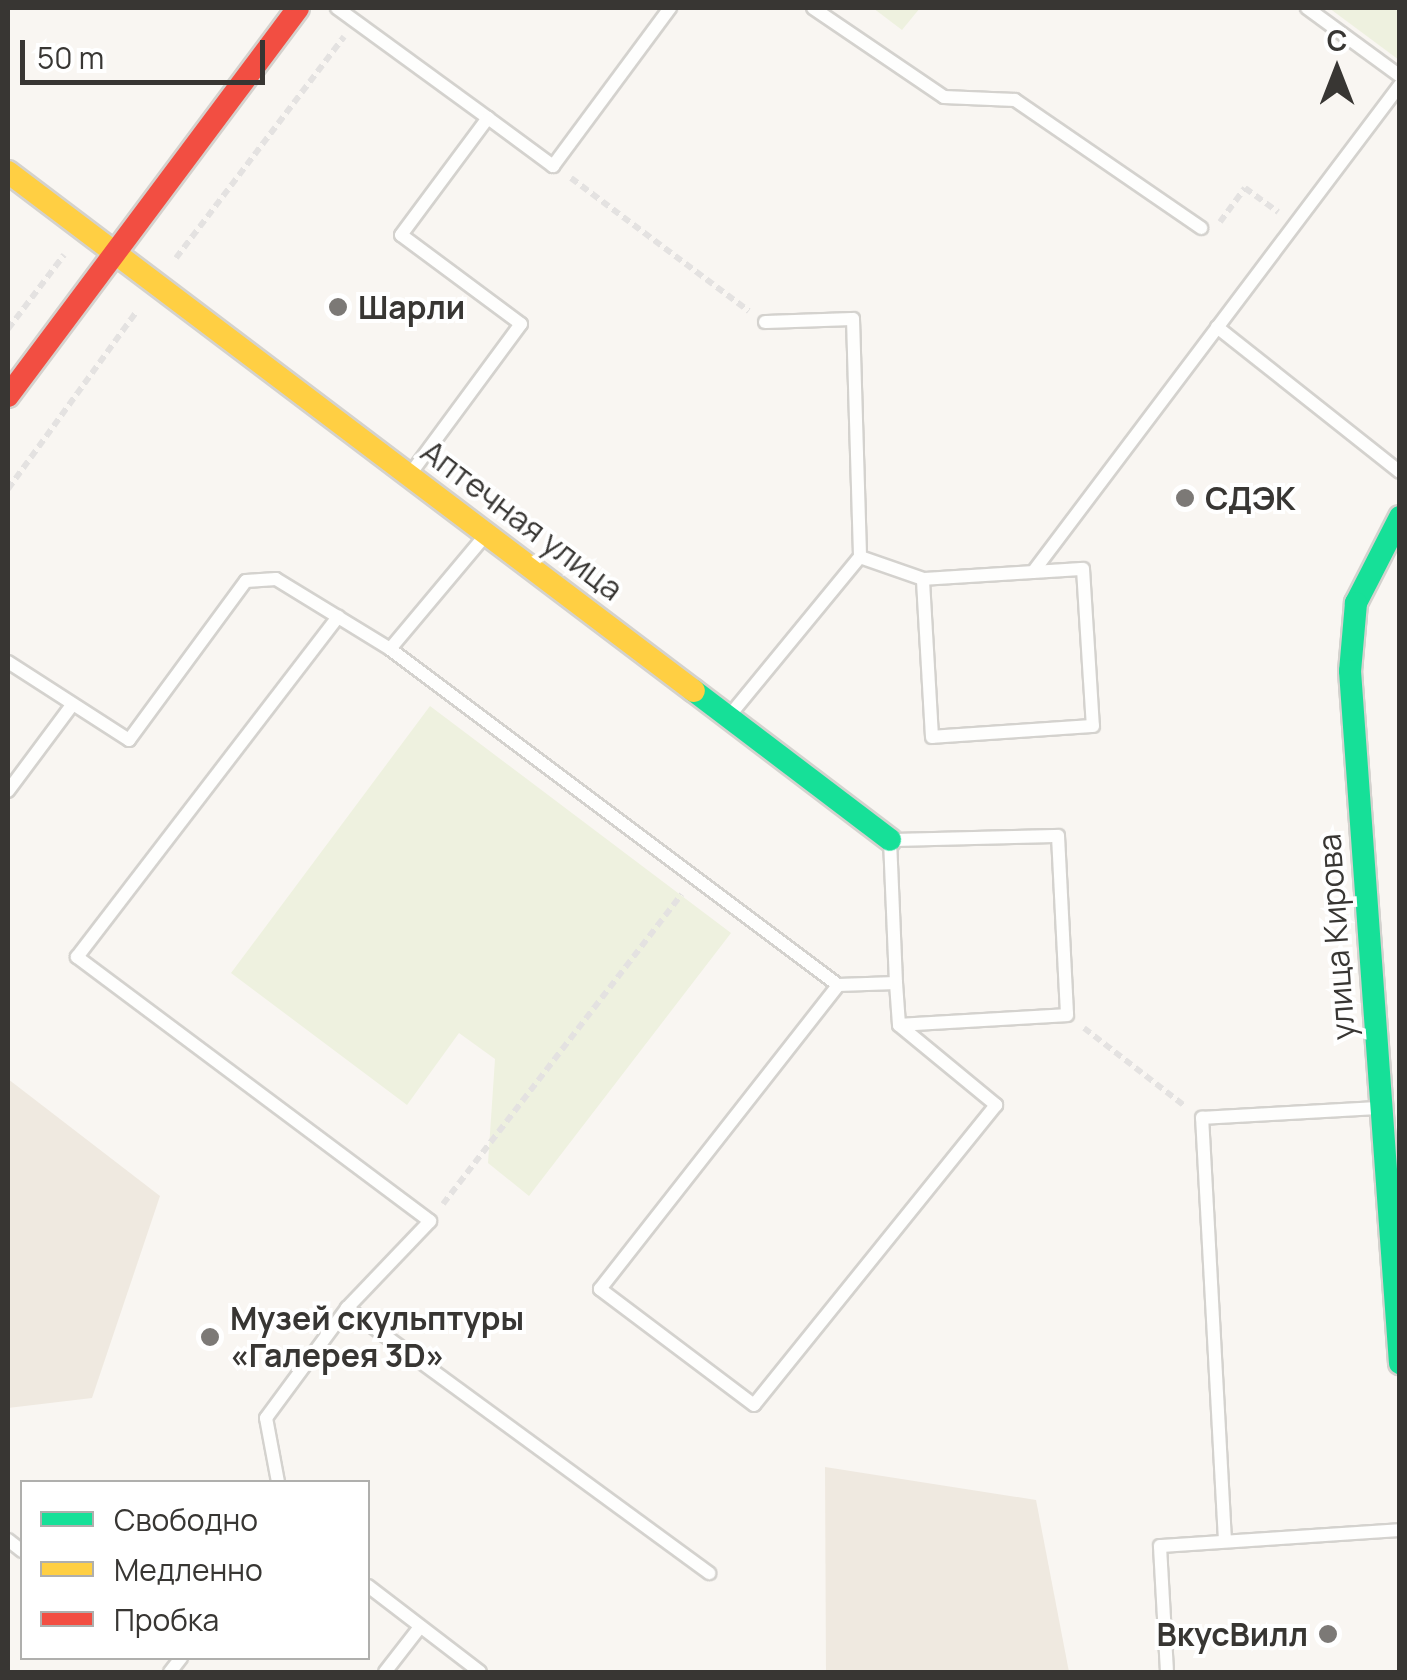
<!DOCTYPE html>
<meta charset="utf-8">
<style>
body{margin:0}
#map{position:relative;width:1407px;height:1680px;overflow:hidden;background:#f9f6f2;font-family:Manrope,sans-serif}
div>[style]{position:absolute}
.built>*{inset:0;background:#efe9e0}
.green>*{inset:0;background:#eef1df}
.path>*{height:6px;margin-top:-3px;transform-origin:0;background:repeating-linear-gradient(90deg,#e4e2e1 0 8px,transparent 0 13px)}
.roads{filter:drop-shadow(2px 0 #d4d2ce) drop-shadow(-2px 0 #d4d2ce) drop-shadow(0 2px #d4d2ce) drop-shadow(0 -2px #d4d2ce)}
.lane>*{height:12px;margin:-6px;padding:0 6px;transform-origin:6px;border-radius:6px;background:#fefefd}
.fast>*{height:22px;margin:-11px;padding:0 11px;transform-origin:11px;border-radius:11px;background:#16e098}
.slow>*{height:22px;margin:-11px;padding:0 11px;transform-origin:11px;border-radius:11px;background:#ffcf43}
.jam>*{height:22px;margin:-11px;padding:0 11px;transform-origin:11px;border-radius:11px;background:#f24e42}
.dots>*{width:28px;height:28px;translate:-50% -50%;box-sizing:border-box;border:5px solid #fff;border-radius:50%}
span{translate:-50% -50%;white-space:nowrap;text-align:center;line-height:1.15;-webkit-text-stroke:8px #fff;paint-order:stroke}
.poi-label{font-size:32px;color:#383633;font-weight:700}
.left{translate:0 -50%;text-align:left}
.right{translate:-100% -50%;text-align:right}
.street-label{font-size:32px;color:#383633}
.frame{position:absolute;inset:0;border:10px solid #383633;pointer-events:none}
.legend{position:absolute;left:20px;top:1480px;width:350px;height:180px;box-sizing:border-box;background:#fff;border:2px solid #afafad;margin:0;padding:12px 18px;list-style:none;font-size:30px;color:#383633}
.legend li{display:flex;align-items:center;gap:20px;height:50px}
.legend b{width:50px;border:2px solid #afafad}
.north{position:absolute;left:1287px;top:20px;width:100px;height:100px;-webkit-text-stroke:8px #fff;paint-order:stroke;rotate:0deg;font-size:28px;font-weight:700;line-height:40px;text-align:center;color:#383633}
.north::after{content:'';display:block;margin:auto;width:35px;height:45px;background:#383633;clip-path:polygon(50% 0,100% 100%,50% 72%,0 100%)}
.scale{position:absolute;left:20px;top:40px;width:245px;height:45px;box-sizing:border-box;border:5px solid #383633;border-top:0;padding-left:12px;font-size:30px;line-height:35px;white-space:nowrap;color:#383633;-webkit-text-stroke:8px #fff;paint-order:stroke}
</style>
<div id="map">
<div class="built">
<div style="clip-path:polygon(8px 1079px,160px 1196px,92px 1398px,8px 1408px)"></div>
<div style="clip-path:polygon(825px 1467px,1036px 1500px,1069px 1672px,826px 1672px)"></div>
</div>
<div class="green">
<div style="clip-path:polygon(873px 8px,920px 8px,902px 30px)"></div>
<div style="clip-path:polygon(1329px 8px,1399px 8px,1399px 60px)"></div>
<div style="clip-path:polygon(430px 706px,731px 933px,529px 1196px,488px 1163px,495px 1059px,459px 1033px,407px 1105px,231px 973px)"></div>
</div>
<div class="path">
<div style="left:571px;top:178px;width:222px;rotate:36.8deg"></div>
<div style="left:1220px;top:222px;width:42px;rotate:-53.7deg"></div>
<div style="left:1245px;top:188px;width:41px;rotate:36deg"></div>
<div style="left:176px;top:258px;width:278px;rotate:-52.8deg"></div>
<div style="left:8px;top:329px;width:93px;rotate:-52.9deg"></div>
<div style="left:8px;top:489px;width:218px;rotate:-54.1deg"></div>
<div style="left:1084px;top:1028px;width:128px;rotate:37.7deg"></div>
<div style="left:443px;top:1204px;width:391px;rotate:-52.4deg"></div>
</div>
<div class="roads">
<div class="lane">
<div style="left:337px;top:8px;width:187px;rotate:36.1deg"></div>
<div style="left:813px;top:8px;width:158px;rotate:34.2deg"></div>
<div style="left:944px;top:97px;width:71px;rotate:2.4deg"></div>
<div style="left:1015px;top:100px;width:226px;rotate:34.5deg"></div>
<div style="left:1307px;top:8px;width:115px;rotate:36.2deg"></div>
<div style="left:765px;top:322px;width:88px;rotate:-2deg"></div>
<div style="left:853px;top:319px;width:238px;rotate:88.3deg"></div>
<div style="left:1217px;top:327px;width:233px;rotate:38.4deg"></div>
<div style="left:411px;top:473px;width:185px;rotate:-53.6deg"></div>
<div style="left:521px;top:324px;width:149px;rotate:-143.4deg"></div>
<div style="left:401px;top:235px;width:146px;rotate:-53.4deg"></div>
<div style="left:488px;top:118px;width:81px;rotate:36.4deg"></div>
<div style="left:553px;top:166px;width:197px;rotate:-53.5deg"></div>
<div style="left:1033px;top:572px;width:610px;rotate:-53deg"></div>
<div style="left:390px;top:649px;width:560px;rotate:36.87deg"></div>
<div style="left:838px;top:985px;width:58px;rotate:-2deg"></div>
<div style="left:896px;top:983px;width:42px;rotate:85.9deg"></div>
<div style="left:899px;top:1025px;width:126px;rotate:39.5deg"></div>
<div style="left:996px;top:1105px;width:385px;rotate:128.9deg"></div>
<div style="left:754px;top:1405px;width:193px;rotate:-143deg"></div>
<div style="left:600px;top:1289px;width:386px;rotate:-51.9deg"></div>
<div style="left:8px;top:662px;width:144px;rotate:32.8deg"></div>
<div style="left:129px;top:740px;width:197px;rotate:-53.7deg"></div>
<div style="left:246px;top:581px;width:30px;rotate:-4deg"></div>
<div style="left:276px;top:579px;width:73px;rotate:31.5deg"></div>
<div style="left:730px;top:715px;width:205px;rotate:-50.6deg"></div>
<div style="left:860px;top:557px;width:67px;rotate:19.2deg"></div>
<div style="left:923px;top:579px;width:160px;rotate:-3.6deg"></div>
<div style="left:1083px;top:569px;width:157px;rotate:86.4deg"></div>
<div style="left:1093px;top:726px;width:161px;rotate:176.1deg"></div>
<div style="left:932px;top:737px;width:158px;rotate:-93.3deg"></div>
<div style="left:8px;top:791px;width:107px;rotate:-53.3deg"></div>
<div style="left:896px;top:983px;width:143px;rotate:-92.4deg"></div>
<div style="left:890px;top:840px;width:168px;rotate:-1.4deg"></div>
<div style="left:1058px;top:836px;width:179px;rotate:87.1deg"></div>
<div style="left:1067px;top:1015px;width:168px;rotate:176.6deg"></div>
<div style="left:347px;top:1308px;width:449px;rotate:36.2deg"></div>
<div style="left:278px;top:1482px;width:65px;rotate:-100.6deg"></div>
<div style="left:266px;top:1418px;width:137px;rotate:-53.6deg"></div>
<div style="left:347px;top:1308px;width:120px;rotate:-46.3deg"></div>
<div style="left:430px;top:1221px;width:441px;rotate:-143.2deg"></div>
<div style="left:77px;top:957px;width:429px;rotate:-52.5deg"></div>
<div style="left:338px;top:617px;width:61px;rotate:31.6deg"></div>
<div style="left:390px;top:649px;width:145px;rotate:-50deg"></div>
<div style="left:8px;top:1540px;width:18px;rotate:38deg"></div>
<div style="left:1225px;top:1541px;width:424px;rotate:-93.1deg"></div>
<div style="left:1202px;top:1118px;width:174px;rotate:-3.3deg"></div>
<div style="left:368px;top:1586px;width:141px;rotate:37.5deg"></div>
<div style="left:170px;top:1672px;width:18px;rotate:-52deg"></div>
<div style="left:385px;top:1672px;width:57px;rotate:-52.1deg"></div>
<div style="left:1167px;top:1672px;width:126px;rotate:-93.2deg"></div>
<div style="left:1160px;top:1546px;width:241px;rotate:-3.8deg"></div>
</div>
<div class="fast">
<div style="left:1400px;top:517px;width:97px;rotate:117.1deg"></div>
<div style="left:1356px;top:603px;width:68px;rotate:95deg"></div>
<div style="left:1350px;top:671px;width:694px;rotate:85.87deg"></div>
<div style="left:694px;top:691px;width:246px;rotate:37.2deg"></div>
</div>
<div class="slow">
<div style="left:8px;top:172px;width:860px;rotate:37.11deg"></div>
</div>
<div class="jam">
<div style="left:8px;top:396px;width:484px;rotate:-53.2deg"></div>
</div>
</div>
<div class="dots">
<div style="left:338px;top:307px;background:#7c7976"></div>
<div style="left:1185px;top:498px;background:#7c7976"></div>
<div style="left:210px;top:1337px;background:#7c7976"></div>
<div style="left:1328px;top:1634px;background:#7c7976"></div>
</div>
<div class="poi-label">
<span class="left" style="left:358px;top:307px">Шарли</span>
<span class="left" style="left:1205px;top:498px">СДЭК</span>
<span class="left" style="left:230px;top:1337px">Музей скульптуры<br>«Галерея 3D»</span>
<span class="right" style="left:1308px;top:1634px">ВкусВилл</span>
</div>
<div class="street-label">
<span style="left:522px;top:520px;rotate:37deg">Аптечная улица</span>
<span style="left:1336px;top:937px;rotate:-94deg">улица Кирова</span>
</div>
<div class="frame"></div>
<ul class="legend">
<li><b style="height:12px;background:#16e098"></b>Свободно</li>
<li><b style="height:12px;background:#ffcf43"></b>Медленно</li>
<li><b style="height:12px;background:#f24e42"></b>Пробка</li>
</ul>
<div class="north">С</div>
<div class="scale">50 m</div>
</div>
